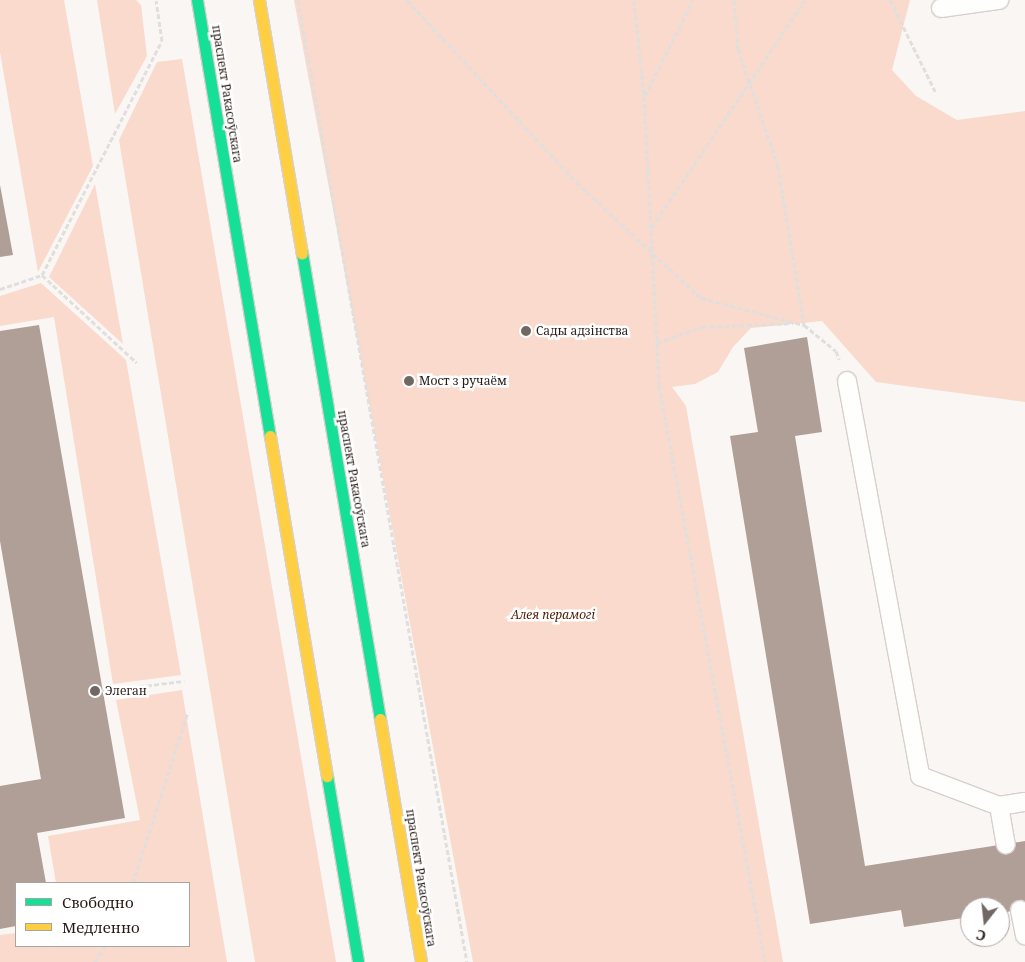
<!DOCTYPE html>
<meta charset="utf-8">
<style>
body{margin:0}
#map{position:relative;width:1025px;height:962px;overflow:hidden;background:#faf6f4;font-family:"Noto Serif",serif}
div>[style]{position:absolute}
.green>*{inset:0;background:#f9dacc}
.building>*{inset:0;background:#b09f96}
.path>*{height:3px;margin-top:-1.5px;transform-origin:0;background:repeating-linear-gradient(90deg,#e0dfde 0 5px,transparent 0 7.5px)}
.roads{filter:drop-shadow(1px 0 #d8d0cc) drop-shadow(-1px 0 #d8d0cc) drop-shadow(0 1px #d8d0cc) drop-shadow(0 -1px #d8d0cc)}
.lane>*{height:18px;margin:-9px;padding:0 9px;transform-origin:9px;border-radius:9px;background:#fefefd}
.fast>*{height:11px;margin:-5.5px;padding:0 5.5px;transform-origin:5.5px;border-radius:5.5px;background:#16e098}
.slow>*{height:11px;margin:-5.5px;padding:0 5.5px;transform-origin:5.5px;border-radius:5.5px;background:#ffcf43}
.dots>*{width:14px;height:14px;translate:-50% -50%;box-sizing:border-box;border:2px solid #fff;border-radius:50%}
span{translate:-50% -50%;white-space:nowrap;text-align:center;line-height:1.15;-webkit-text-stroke:5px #fff;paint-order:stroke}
.street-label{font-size:12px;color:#271b16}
.poi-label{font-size:12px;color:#271b16}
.left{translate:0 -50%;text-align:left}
.park-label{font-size:12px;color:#4f1a00;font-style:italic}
.legend{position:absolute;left:15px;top:882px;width:175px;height:65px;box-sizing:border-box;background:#fff;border:1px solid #a9a4a2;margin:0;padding:6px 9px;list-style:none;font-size:15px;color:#271b16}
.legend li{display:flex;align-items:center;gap:10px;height:25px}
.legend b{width:25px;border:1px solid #a9a4a2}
.north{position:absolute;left:960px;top:897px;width:50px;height:50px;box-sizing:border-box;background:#fff;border:1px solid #a9a4a2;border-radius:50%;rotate:196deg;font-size:14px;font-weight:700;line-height:20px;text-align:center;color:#271b16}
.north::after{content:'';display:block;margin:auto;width:18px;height:22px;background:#716864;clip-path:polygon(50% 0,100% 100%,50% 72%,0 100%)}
</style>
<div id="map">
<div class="green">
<div style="clip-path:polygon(0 0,64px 0,93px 166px,38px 272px,0 52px)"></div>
<div style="clip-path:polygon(97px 0,136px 0,141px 5px,147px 56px,115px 114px)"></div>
<div style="clip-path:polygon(294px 0,910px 0,892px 70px,916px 96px,957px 120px,1025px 111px,1025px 402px,876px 382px,822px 321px,751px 328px,733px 347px,718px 372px,695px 384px,672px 387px,686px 406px,783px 962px,473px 962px)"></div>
<div style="clip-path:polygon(182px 59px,336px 962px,255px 962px,119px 140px,157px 62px)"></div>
<div style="clip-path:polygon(95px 184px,123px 344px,49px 277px)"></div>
<div style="clip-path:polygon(41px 283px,126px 360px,181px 675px,113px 684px,54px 317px,0 326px,0 296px)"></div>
<div style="clip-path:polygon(182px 690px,227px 962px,0 962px,0 935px,16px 933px,16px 946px,189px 946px,189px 883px,56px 883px,48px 836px,140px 820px,116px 700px)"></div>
</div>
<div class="building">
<div style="clip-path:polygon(0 185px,13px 255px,0 257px)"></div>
<div style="clip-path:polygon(39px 325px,125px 818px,37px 833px,46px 883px,16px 883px,16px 926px,0 929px,0 786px,41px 779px,0 541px,0 331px)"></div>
<div style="clip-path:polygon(807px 337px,822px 432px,795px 436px,865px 866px,1025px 841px,1025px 909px,1000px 913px,1000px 907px,970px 907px,970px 917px,904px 927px,901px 910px,810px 924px,730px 436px,758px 432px,744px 348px)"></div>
</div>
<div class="path">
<div style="left:298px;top:0;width:977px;rotate:80.04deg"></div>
<div style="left:407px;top:0;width:248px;rotate:47.1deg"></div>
<div style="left:576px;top:182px;width:171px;rotate:42.9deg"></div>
<div style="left:701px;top:298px;width:106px;rotate:14.7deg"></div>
<div style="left:804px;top:325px;width:41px;rotate:39.1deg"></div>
<div style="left:836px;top:351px;width:9px;rotate:69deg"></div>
<div style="left:634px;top:0;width:97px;rotate:84.1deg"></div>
<div style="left:644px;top:96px;width:289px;rotate:87deg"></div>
<div style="left:659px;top:385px;width:587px;rotate:79.59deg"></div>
<div style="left:734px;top:0;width:49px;rotate:85.3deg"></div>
<div style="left:738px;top:49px;width:124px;rotate:71.1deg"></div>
<div style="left:778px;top:166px;width:161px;rotate:80.7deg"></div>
<div style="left:890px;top:0;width:102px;rotate:63.7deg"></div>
<div style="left:645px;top:96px;width:107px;rotate:-63.4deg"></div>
<div style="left:652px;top:227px;width:274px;rotate:-56deg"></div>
<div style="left:42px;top:275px;width:129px;rotate:42.8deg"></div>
<div style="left:0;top:289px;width:44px;rotate:-18.4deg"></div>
<div style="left:42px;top:275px;width:263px;rotate:-62.9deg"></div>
<div style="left:162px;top:41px;width:41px;rotate:-98.3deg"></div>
<div style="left:657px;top:343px;width:48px;rotate:-19.6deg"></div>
<div style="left:702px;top:327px;width:91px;rotate:-2.5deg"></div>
<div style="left:102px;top:691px;width:83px;rotate:-7deg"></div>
<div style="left:133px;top:883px;width:180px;rotate:-72.2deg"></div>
<div style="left:95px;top:962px;width:19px;rotate:-58deg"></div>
</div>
<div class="roads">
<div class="lane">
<div style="left:941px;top:8px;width:59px;rotate:-7.9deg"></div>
<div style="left:847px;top:381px;width:402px;rotate:79.5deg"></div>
<div style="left:920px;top:776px;width:85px;rotate:20.8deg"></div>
<div style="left:999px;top:806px;width:39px;rotate:80deg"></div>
<div style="left:999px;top:806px;width:26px;rotate:-9deg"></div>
<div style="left:1020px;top:910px;width:26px;rotate:79deg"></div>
</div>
<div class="fast">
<div style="left:197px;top:0;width:442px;rotate:80.5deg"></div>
<div style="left:302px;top:253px;width:472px;rotate:80.5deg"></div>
<div style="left:327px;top:776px;width:189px;rotate:80.5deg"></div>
</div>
<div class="slow">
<div style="left:259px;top:0;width:257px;rotate:80.4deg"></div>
<div style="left:270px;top:436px;width:345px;rotate:80.5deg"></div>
<div style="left:380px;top:719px;width:246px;rotate:80.4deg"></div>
</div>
</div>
<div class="dots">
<div style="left:526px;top:331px;background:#716864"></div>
<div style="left:409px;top:381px;background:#716864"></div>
<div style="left:95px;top:691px;background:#716864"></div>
</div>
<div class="street-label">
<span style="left:227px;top:94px;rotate:81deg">праспект Ракасоўскага</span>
<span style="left:354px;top:479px;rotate:80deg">праспект Ракасоўскага</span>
<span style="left:421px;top:878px;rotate:81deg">праспект Ракасоўскага</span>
</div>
<div class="poi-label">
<span class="left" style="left:536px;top:331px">Сады адзінства</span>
<span class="left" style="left:419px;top:381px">Мост з ручаём</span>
<span class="left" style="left:105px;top:691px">Элеган</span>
</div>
<div class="park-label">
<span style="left:553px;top:615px">Алея перамогі</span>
</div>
<ul class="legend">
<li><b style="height:6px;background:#16e098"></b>Свободно</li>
<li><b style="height:6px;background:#ffcf43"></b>Медленно</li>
</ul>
<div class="north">С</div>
</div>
